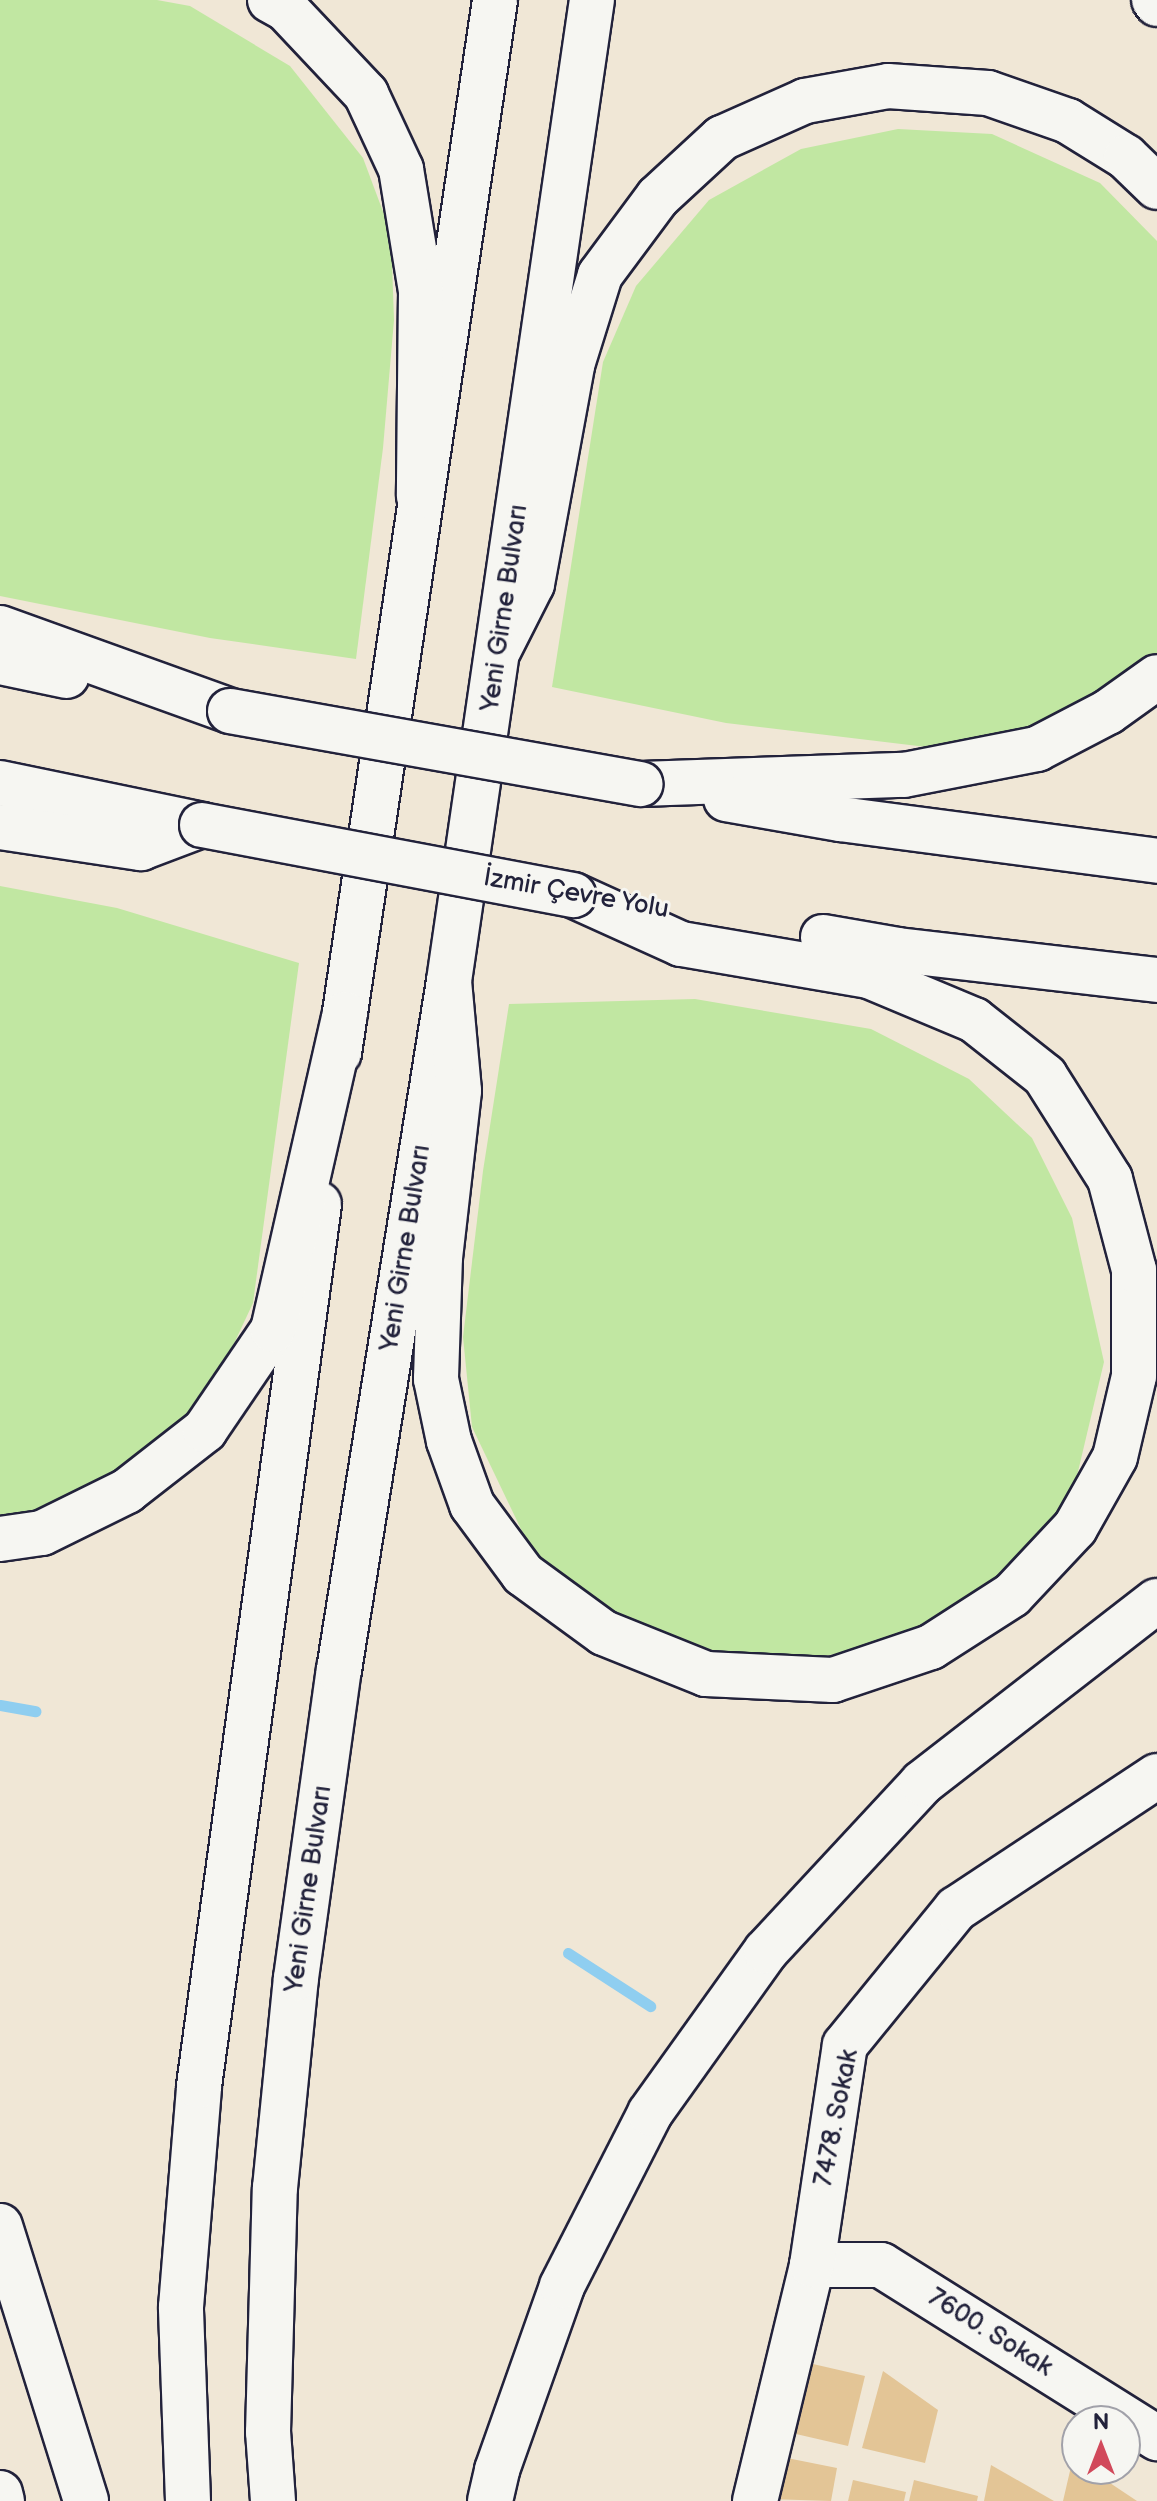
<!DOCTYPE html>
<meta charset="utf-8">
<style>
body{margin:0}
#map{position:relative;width:1157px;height:2501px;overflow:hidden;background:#f0e7d6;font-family:"Balsamiq Sans",sans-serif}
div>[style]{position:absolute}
.green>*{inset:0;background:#c1e7a2}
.stream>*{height:11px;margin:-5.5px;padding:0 5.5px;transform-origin:5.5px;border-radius:5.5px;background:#8fcef0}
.building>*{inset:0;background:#e3c596}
.roads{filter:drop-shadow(2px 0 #22223b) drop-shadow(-2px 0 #22223b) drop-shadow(0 2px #22223b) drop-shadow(0 -2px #22223b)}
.minor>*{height:44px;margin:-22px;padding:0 22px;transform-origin:22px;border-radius:22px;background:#f6f6f2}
.major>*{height:44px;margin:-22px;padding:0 22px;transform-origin:22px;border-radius:22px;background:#f6f6f2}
.highway>*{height:44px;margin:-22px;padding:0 22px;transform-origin:22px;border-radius:22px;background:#f6f6f2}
.bridges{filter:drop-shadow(2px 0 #22223b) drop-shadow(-2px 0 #22223b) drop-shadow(0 2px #22223b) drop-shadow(0 -2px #22223b)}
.highway-bridge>*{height:44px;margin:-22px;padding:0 22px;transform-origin:22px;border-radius:22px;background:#f6f6f2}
span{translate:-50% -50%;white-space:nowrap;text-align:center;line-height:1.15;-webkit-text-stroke:6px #f6f6f2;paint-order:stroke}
.street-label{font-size:26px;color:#22223b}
.north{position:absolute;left:1061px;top:2405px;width:80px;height:80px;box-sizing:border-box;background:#f6f6f2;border:2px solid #a1a1a9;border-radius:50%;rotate:0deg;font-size:22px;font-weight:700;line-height:32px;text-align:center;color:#22223b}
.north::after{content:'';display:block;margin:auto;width:28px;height:36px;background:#d1495b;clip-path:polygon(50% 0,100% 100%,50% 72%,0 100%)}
</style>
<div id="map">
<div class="green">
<div style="clip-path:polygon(0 0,157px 0,190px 6px,290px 66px,363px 158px,391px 233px,394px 320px,383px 448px,356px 659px,210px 638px,0 596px)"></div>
<div style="clip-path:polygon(898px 129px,992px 134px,1100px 183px,1157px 241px,1157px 657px,1059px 725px,943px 749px,726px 723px,552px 687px,603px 362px,636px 286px,709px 200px,801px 149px)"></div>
<div style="clip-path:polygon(0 886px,117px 908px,299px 963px,253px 1303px,216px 1382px,155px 1451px,24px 1515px,0 1515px)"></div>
<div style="clip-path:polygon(695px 999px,871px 1029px,969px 1079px,1032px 1138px,1072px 1218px,1104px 1362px,1076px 1480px,1041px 1542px,979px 1598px,897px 1643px,784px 1663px,713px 1655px,603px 1608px,531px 1550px,472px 1427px,463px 1337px,483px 1171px,509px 1004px)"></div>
</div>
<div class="stream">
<div style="left:0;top:1705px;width:36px;rotate:10deg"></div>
<div style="left:568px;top:1953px;width:98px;rotate:32.9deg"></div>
</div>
<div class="building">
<div style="clip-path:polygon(813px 2364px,865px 2376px,848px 2446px,796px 2434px)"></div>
<div style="clip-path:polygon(883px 2371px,938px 2410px,925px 2463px,862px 2448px)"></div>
<div style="clip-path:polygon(777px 2456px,837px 2468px,831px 2501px,768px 2499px)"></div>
<div style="clip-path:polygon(1073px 2458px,1077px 2469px,1089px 2469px,1137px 2501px,1063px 2501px)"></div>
<div style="clip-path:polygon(991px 2465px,1054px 2501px,984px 2501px)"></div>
<div style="clip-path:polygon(853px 2480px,906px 2492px,904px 2501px,848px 2501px)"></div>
<div style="clip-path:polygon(914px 2480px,978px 2496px,977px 2501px,909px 2501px)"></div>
</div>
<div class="roads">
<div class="minor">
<div style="left:812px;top:2265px;width:69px"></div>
<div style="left:881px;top:2265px;width:326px;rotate:32.1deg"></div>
<div style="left:0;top:2493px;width:8px;rotate:76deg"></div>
<div style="left:755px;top:2501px;width:243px;rotate:-76.4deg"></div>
<div style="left:812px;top:2265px;width:222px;rotate:-81.5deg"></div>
<div style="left:845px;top:2045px;width:176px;rotate:-50.8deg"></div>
<div style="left:956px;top:1909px;width:241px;rotate:-33.5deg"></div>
</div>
<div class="major">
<div style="left:339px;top:1053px;width:1064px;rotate:-81.57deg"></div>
<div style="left:188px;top:2501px;width:194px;rotate:-92.1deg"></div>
<div style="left:181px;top:2307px;width:222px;rotate:-85.3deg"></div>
<div style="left:199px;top:2086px;width:890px;rotate:-82.25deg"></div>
<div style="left:273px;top:2501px;width:69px;rotate:-94.1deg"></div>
<div style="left:268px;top:2432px;width:244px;rotate:-88.4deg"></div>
<div style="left:275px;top:2188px;width:211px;rotate:-84.3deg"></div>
<div style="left:296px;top:1978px;width:311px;rotate:-82.1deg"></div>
<div style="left:339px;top:1670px;width:698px;rotate:-80.93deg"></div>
<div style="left:449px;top:981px;width:991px;rotate:-81.71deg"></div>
</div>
<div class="highway">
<div style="left:270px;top:0;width:18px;rotate:29deg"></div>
<div style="left:286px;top:9px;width:117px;rotate:46.7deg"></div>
<div style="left:366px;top:94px;width:83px;rotate:65deg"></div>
<div style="left:401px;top:169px;width:124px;rotate:80.7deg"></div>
<div style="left:421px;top:291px;width:205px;rotate:90.6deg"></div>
<div style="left:1154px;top:0;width:5px;rotate:53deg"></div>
<div style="left:0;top:628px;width:245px;rotate:19.8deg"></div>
<div style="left:499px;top:649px;width:73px;rotate:-63.1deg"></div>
<div style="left:532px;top:584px;width:223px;rotate:-79.6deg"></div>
<div style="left:572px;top:365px;width:94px;rotate:-72.7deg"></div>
<div style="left:600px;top:275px;width:97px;rotate:-53.4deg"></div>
<div style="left:658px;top:197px;width:87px;rotate:-42.7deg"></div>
<div style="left:722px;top:138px;width:91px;rotate:-24deg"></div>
<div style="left:805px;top:101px;width:84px;rotate:-10.2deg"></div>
<div style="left:888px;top:86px;width:100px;rotate:4deg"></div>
<div style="left:988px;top:93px;width:85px;rotate:19.3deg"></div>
<div style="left:1068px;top:121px;width:68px;rotate:31.8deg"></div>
<div style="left:1126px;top:157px;width:43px;rotate:44.1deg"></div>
<div style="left:0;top:662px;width:68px;rotate:11.8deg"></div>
<div style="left:0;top:783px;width:206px;rotate:11.7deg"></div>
<div style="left:641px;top:784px;width:263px;rotate:-2deg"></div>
<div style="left:904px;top:775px;width:136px;rotate:-11.1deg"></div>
<div style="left:1037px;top:749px;width:80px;rotate:-27.5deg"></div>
<div style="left:1108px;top:712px;width:60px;rotate:-35.5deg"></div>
<div style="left:726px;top:799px;width:116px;rotate:10deg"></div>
<div style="left:840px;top:819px;width:320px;rotate:7.5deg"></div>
<div style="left:0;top:827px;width:143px;rotate:8.5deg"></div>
<div style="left:141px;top:848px;width:65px;rotate:-20.7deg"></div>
<div style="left:823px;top:937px;width:76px;rotate:9.8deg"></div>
<div style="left:898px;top:950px;width:261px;rotate:6.6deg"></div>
<div style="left:449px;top:981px;width:110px;rotate:84.8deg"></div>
<div style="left:459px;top:1091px;width:167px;rotate:96.5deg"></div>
<div style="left:440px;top:1257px;width:122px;rotate:91.9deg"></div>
<div style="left:436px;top:1379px;width:63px;rotate:78.2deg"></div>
<div style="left:449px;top:1441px;width:68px;rotate:70.2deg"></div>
<div style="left:472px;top:1505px;width:86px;rotate:53.5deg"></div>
<div style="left:523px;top:1574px;width:100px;rotate:36.1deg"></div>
<div style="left:604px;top:1633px;width:110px;rotate:21.9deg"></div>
<div style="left:706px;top:1674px;width:127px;rotate:2.7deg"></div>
<div style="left:833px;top:1680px;width:103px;rotate:-18.6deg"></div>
<div style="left:931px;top:1647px;width:96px;rotate:-32.7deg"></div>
<div style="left:1012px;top:1595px;width:92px;rotate:-46.8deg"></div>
<div style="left:1075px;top:1528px;width:81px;rotate:-60.6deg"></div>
<div style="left:1115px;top:1457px;width:83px;rotate:-76.8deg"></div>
<div style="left:1134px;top:1376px;width:106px;rotate:-90deg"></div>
<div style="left:1134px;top:1270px;width:94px;rotate:-104.8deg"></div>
<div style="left:1110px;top:1179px;width:122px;rotate:-122.3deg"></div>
<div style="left:1045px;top:1076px;width:90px;rotate:-141.7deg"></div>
<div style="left:974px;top:1020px;width:114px;rotate:-157.3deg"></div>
<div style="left:869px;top:976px;width:191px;rotate:-170.3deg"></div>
<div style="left:681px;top:944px;width:119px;rotate:-155.6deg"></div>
<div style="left:0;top:1539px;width:42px;rotate:-8.1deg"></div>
<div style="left:42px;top:1533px;width:95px;rotate:-26.3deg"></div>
<div style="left:127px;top:1491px;width:99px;rotate:-38deg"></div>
<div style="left:205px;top:1430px;width:121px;rotate:-55.8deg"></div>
<div style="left:273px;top:1330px;width:324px;rotate:-77.2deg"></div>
<div style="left:0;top:2226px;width:288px;rotate:72.6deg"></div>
<div style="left:490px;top:2501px;width:32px;rotate:-77deg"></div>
<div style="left:497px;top:2470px;width:195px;rotate:-70.5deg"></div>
<div style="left:562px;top:2286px;width:194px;rotate:-63deg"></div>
<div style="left:650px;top:2113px;width:199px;rotate:-54.4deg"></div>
<div style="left:766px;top:1951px;width:229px;rotate:-47.1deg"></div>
<div style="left:922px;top:1783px;width:297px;rotate:-37.8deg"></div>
</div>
</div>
<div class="bridges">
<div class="highway-bridge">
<div style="left:230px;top:711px;width:417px;rotate:10.1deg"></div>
<div style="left:202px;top:825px;width:378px;rotate:10.7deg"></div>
</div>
</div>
<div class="street-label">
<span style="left:505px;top:608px;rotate:-82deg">Yeni Girne Bulvarı</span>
<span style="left:576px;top:894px;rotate:10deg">İzmir Çevre Yolu</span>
<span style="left:406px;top:1248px;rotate:-81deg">Yeni Girne Bulvarı</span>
<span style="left:309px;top:1889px;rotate:-82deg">Yeni Girne Bulvarı</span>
<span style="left:837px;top:2118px;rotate:-79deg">7478. Sokak</span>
<span style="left:990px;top:2333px;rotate:32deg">7600. Sokak</span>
</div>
<div class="north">N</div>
</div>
